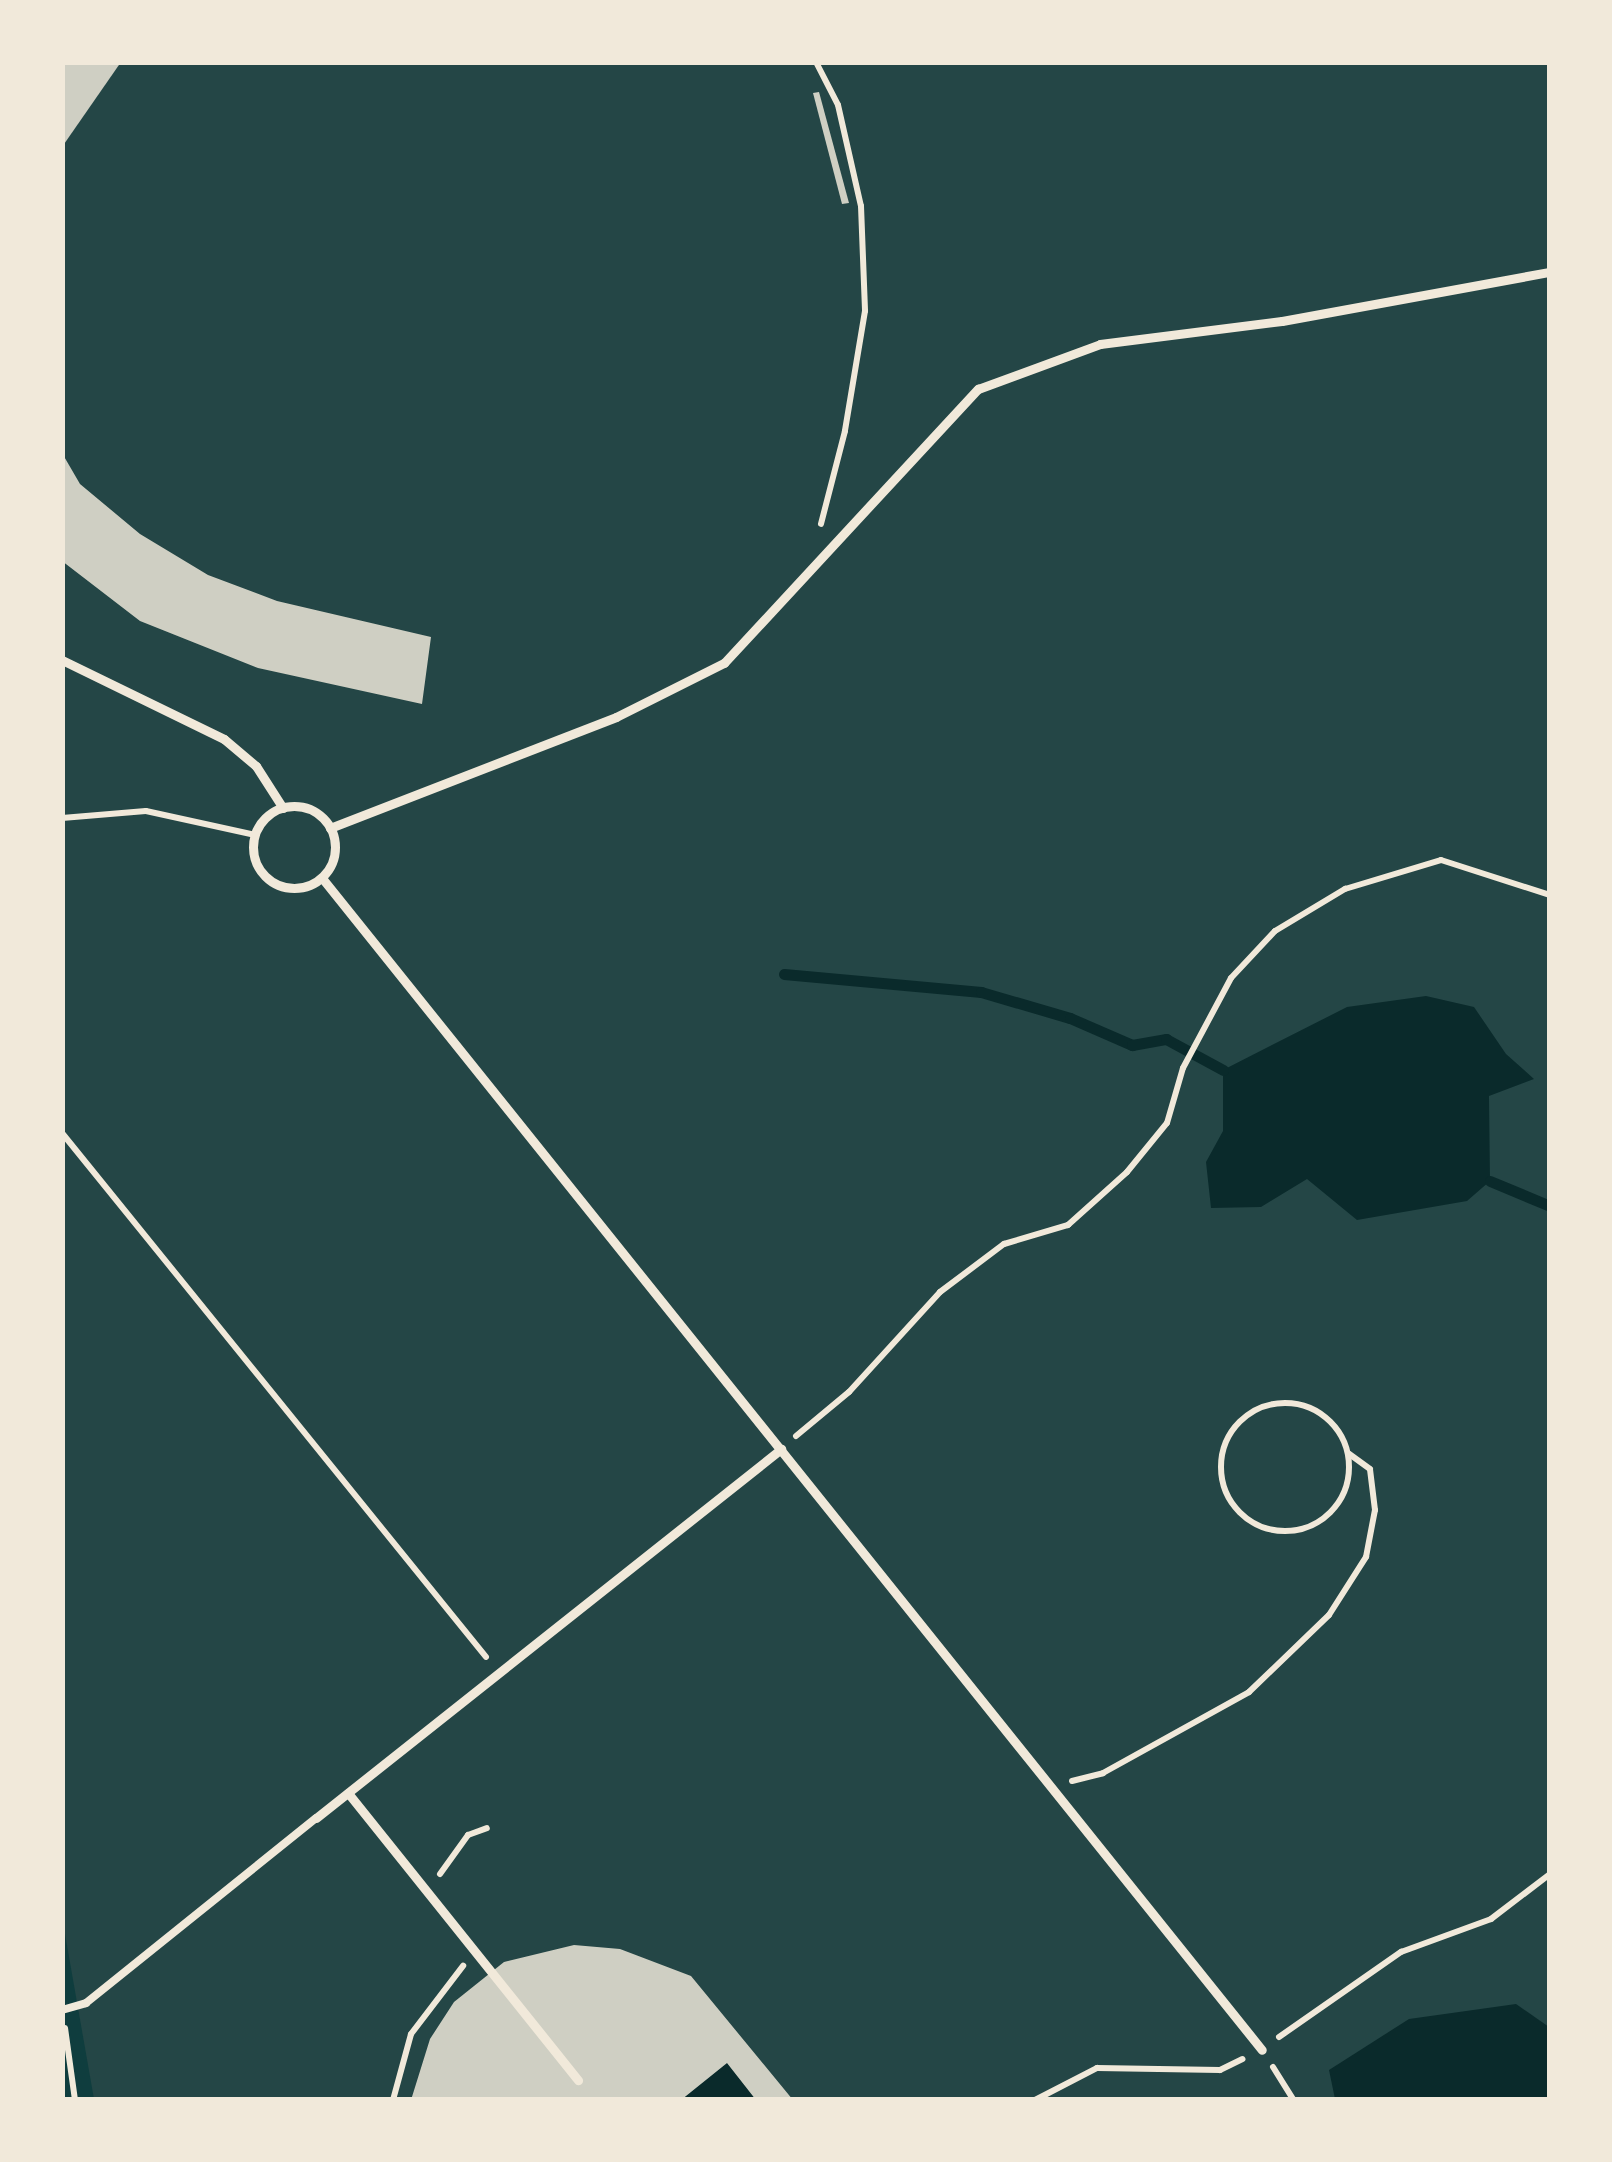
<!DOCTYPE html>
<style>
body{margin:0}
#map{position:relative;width:1612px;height:2162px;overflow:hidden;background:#0f3d3e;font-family:Quicksand,sans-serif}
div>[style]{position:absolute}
.green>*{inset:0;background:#244646}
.water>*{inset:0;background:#0a2a2b}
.stream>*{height:11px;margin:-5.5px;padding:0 5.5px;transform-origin:5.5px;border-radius:5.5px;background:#0a2a2b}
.building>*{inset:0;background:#cfcfc3}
.path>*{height:6px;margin:-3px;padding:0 3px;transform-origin:3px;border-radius:3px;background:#f1e9da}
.path>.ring{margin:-3px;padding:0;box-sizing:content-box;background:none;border:6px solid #f1e9da;border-radius:50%}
.service>*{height:8px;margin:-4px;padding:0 4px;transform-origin:4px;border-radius:4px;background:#f1e9da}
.pedestrian>*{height:9px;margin:-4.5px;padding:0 4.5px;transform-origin:4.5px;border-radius:4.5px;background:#f1e9da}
.pedestrian>.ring{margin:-4.5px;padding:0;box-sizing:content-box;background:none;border:9px solid #f1e9da;border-radius:50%}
span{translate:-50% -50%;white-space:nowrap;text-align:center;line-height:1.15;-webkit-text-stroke:8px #f1e9da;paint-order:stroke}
.frame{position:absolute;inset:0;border:65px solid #f1e9da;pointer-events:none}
</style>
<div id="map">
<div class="green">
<div style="clip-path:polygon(62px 63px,1549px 63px,1549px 2099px,94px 2099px,62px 1917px)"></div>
</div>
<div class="water">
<div style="clip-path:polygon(1426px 996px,1474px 1007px,1506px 1054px,1534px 1079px,1489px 1096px,1490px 1181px,1467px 1201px,1357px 1220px,1307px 1179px,1261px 1207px,1211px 1208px,1206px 1162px,1223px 1131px,1223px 1070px,1347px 1007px)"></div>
<div style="clip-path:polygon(1516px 2004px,1549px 2027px,1548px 2099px,1335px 2099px,1329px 2070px,1409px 2019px)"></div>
<div style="clip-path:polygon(727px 2063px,756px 2099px,681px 2100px)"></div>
</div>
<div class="stream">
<div style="left:784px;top:974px;width:198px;rotate:5.2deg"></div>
<div style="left:981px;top:992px;width:93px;rotate:16.3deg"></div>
<div style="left:1070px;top:1018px;width:68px;rotate:23.5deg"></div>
<div style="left:1132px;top:1045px;width:35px;rotate:-10deg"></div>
<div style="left:1166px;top:1039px;width:65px;rotate:28.5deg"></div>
<div style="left:1490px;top:1181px;width:65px;rotate:22.6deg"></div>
</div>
<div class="building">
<div style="clip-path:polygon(62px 62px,121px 62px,62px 147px)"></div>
<div style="clip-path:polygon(819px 92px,849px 203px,842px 204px,813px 93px)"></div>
<div style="clip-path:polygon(62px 453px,80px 484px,140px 534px,208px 575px,277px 601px,431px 637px,422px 704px,258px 668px,140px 621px,62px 561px)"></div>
<div style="clip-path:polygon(574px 1945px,620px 1949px,691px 1976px,793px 2100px,756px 2100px,727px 2063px,681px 2100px,411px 2100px,430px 2039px,454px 2002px,504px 1962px)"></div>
</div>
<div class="path">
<div style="left:816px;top:62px;width:48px;rotate:62.9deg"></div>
<div style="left:838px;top:105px;width:104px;rotate:77.2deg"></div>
<div style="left:861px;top:206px;width:105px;rotate:87.8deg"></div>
<div style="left:865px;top:311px;width:122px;rotate:99.5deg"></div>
<div style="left:845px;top:431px;width:96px;rotate:104.5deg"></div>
<div style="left:62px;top:818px;width:84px;rotate:-4.8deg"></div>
<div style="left:146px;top:811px;width:112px;rotate:12.4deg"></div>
<div style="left:62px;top:1133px;width:674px;rotate:51.02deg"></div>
<div class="ring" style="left:1221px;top:1403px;width:122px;height:122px"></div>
<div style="left:796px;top:1436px;width:69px;rotate:-39.7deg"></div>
<div style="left:849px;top:1392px;width:135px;rotate:-47.7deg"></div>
<div style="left:940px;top:1292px;width:80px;rotate:-36.9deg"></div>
<div style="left:1004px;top:1244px;width:67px;rotate:-16.5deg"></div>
<div style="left:1068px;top:1225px;width:79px;rotate:-41.9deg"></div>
<div style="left:1127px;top:1172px;width:63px;rotate:-50.8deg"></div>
<div style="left:1167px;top:1123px;width:57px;rotate:-73.8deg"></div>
<div style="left:1183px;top:1068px;width:102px;rotate:-61.9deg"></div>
<div style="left:1231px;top:978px;width:64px;rotate:-46.9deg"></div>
<div style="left:1275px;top:931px;width:82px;rotate:-31deg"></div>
<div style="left:1345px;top:889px;width:100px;rotate:-16.8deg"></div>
<div style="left:1441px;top:860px;width:114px;rotate:17.8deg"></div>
<div style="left:1072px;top:1781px;width:32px;rotate:-14deg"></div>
<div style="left:1103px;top:1773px;width:167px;rotate:-29deg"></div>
<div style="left:1249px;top:1692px;width:111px;rotate:-43.9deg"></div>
<div style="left:1329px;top:1615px;width:69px;rotate:-57.5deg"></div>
<div style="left:1366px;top:1557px;width:48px;rotate:-79.2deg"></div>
<div style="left:1375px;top:1510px;width:41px;rotate:-97deg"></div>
<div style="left:1370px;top:1469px;width:26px;rotate:-144deg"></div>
<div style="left:440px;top:1874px;width:48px;rotate:-54.3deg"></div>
<div style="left:468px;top:1835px;width:20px;rotate:-20deg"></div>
<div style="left:65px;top:2028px;width:73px;rotate:82.1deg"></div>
<div style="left:1279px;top:2037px;width:149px;rotate:-34.9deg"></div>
<div style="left:1401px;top:1952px;width:96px;rotate:-20.1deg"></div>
<div style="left:1491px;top:1919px;width:74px;rotate:-37.3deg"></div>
<div style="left:1273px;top:2067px;width:39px;rotate:58deg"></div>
<div style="left:393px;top:2100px;width:68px;rotate:-74.7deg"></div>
<div style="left:411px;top:2034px;width:86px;rotate:-52.6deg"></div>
<div style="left:1035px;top:2100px;width:70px;rotate:-27.3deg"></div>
<div style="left:1097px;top:2068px;width:123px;rotate:0.9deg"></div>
<div style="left:1220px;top:2070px;width:25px;rotate:-26deg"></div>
</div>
<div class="service">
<div style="left:62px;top:2010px;width:25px;rotate:-16deg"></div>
<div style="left:86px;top:2003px;width:295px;rotate:-38.8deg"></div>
</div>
<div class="pedestrian">
<div style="left:62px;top:660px;width:180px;rotate:26deg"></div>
<div style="left:224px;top:739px;width:42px;rotate:40.2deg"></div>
<div style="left:256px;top:766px;width:50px;rotate:57.3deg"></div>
<div class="ring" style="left:253px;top:806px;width:73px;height:73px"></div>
<div style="left:330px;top:828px;width:307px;rotate:-21.2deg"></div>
<div style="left:616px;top:717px;width:121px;rotate:-26.6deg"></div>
<div style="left:724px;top:663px;width:374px;rotate:-47.2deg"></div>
<div style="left:978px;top:389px;width:130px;rotate:-20.2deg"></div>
<div style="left:1100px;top:344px;width:183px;rotate:-7.2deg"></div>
<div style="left:1282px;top:321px;width:272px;rotate:-10.4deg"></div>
<div style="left:322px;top:878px;width:1502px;rotate:51.27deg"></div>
<div style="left:348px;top:1793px;width:368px;rotate:51.3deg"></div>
<div style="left:316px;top:1818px;width:594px;rotate:-38.43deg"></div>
</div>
<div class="frame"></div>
</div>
